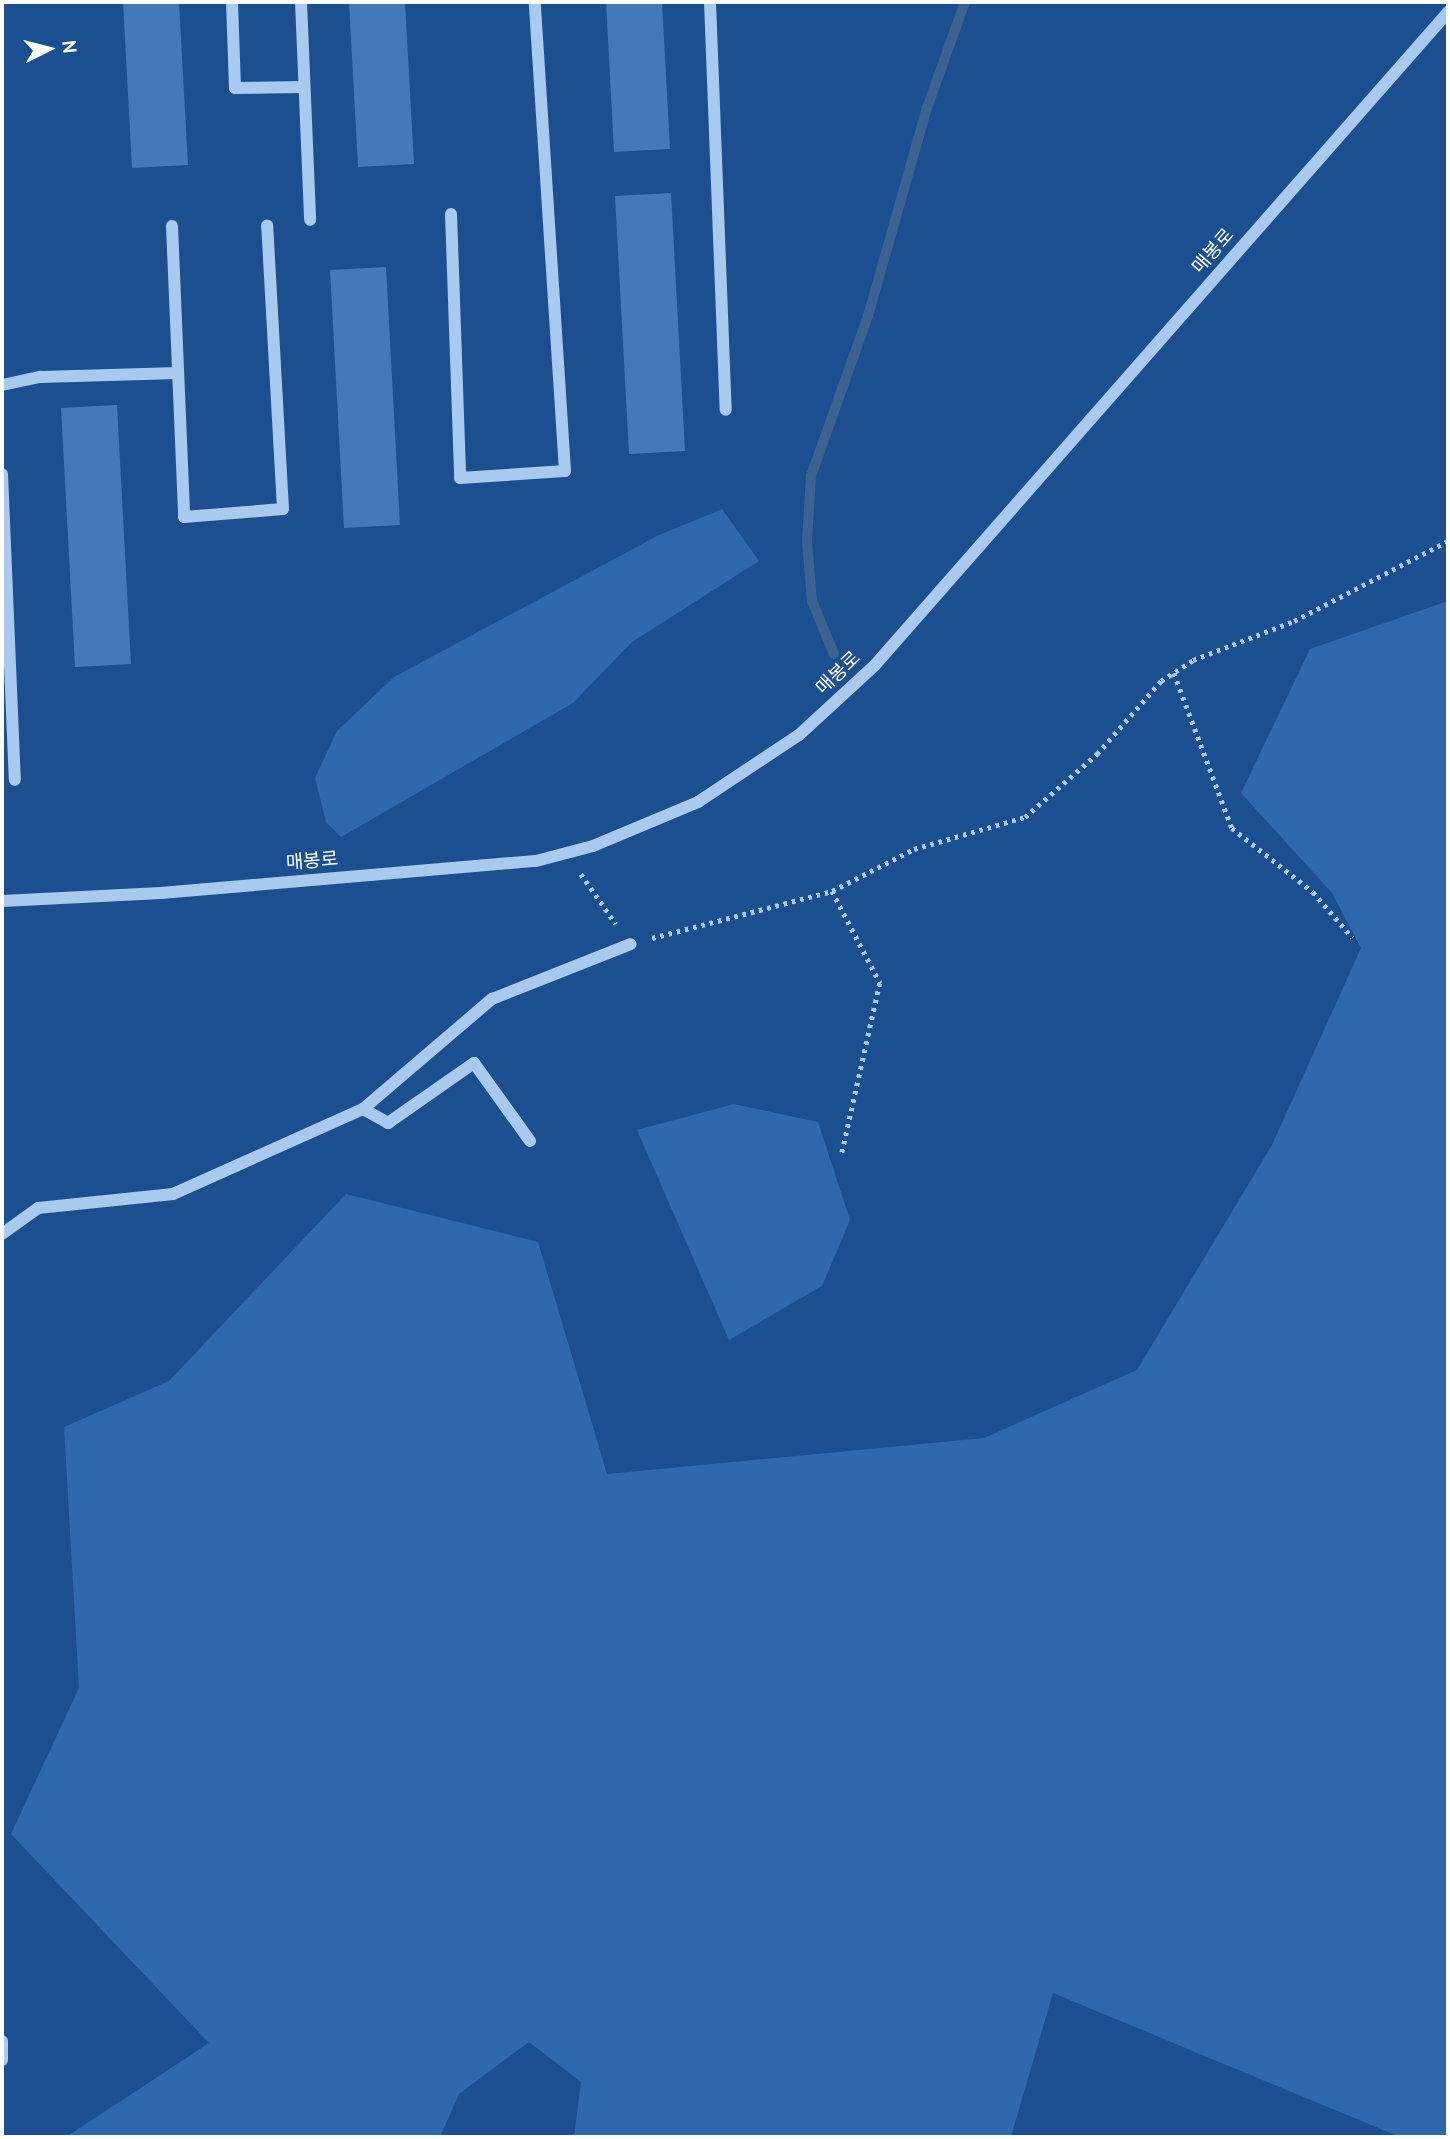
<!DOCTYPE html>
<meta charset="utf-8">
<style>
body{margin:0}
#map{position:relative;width:1450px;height:2139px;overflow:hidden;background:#1b4f8f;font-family:"PT Sans","Noto Sans KR",sans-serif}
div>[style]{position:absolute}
.green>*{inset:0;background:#2e69ad}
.stream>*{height:10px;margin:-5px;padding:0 5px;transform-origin:5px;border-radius:5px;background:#3c6290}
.building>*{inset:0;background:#4478b7}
.path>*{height:4.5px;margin-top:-2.25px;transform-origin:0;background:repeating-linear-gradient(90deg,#a9c9ee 0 3.5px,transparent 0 8.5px)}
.minor>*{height:12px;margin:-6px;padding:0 6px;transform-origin:6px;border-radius:6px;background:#a9c9ee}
span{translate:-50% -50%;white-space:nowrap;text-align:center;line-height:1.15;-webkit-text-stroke:7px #1b4f8f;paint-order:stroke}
.street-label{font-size:19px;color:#fff}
.frame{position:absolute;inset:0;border:4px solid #fff;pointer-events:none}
.north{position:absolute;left:14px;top:14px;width:70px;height:70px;-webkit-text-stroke:5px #1b4f8f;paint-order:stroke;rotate:84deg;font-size:19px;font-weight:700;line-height:28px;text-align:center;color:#fff}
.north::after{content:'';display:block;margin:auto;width:24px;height:32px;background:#fff;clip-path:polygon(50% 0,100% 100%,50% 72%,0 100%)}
</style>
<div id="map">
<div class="green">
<div style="clip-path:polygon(722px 509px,759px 561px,632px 642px,573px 703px,341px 837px,326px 822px,315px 778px,337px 731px,394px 677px,657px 536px)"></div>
<div style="clip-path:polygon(1448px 601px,1448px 2137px,1400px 2137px,1053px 1993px,1011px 2137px,574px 2137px,581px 2082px,529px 2042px,459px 2094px,440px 2137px,66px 2137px,209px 2043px,11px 1834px,79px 1688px,64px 1427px,169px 1381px,346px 1194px,538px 1242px,607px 1474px,984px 1438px,1137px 1370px,1272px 1145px,1361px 948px,1332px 893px,1241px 793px,1310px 649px)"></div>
<div style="clip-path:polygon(734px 1104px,818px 1122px,850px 1220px,822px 1286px,729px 1340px,637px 1130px)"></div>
</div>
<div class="stream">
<div style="left:834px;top:654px;width:57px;rotate:-112.5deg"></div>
<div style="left:812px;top:601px;width:60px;rotate:-94.8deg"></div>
<div style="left:807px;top:541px;width:65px;rotate:-86.5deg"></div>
<div style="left:811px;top:476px;width:170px;rotate:-70.4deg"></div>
<div style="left:868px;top:316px;width:216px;rotate:-74.2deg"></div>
<div style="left:927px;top:108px;width:113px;rotate:-70.3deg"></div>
</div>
<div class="building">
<div style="clip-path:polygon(123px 2px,179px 2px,188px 165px,132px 168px)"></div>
<div style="clip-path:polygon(349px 2px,405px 2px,414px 164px,358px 167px)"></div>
<div style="clip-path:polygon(606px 2px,662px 2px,670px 149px,614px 152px)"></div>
<div style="clip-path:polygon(671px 193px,685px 451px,629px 454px,615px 196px)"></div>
<div style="clip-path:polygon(386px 267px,400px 525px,344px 528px,330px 270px)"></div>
<div style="clip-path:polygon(117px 405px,131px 664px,75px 667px,61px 408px)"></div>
</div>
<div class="path">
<div style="left:1174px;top:673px;width:165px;rotate:69.5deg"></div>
<div style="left:1232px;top:828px;width:103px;rotate:38.3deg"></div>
<div style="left:1313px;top:892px;width:60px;rotate:49.1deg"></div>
<div style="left:581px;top:874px;width:61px;rotate:55deg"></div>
<div style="left:832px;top:891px;width:104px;rotate:62.4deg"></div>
<div style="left:880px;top:983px;width:174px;rotate:102.6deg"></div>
<div style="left:652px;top:938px;width:186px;rotate:-14.6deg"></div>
<div style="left:832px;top:891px;width:92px;rotate:-27.1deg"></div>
<div style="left:914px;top:849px;width:116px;rotate:-16.1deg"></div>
<div style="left:1025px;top:817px;width:96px;rotate:-41.2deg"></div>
<div style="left:1097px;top:754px;width:97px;rotate:-48.8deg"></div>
<div style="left:1161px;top:681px;width:38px;rotate:-33deg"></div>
<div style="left:1193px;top:660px;width:108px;rotate:-21.1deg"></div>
<div style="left:1294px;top:621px;width:174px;rotate:-27.5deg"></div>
</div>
<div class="minor">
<div style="left:232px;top:2px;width:86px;rotate:88deg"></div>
<div style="left:235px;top:88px;width:69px;rotate:-0.8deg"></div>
<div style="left:301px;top:2px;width:218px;rotate:87.6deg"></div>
<div style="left:710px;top:2px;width:408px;rotate:87.8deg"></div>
<div style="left:451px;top:214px;width:264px;rotate:88deg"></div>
<div style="left:460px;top:478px;width:105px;rotate:-3.8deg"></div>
<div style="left:565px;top:471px;width:470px;rotate:-93.7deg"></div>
<div style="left:172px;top:226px;width:291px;rotate:87.6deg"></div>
<div style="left:184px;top:517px;width:99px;rotate:-4.6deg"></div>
<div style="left:283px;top:509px;width:284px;rotate:-93.2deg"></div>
<div style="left:2px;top:385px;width:40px;rotate:-12deg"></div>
<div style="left:41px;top:377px;width:137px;rotate:-1.7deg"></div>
<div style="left:2px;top:474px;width:306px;rotate:87.6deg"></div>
<div style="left:2px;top:901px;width:159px;rotate:-2.9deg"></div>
<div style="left:161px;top:893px;width:376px;rotate:-4.9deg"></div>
<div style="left:536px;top:861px;width:59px;rotate:-14.7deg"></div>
<div style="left:593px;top:846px;width:114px;rotate:-22.7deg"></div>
<div style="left:698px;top:802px;width:121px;rotate:-33.6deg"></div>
<div style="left:799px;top:735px;width:103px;rotate:-42.6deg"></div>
<div style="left:875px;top:665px;width:869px;rotate:-48.73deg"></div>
<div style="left:363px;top:1109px;width:29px;rotate:29deg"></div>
<div style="left:388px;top:1123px;width:105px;rotate:-34.9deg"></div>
<div style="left:474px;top:1063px;width:96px;rotate:54.3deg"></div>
<div style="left:2px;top:1234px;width:44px;rotate:-35.8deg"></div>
<div style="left:38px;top:1208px;width:136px;rotate:-5.9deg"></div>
<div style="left:173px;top:1194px;width:208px;rotate:-24.1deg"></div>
<div style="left:363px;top:1109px;width:170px;rotate:-40.5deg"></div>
<div style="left:492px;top:999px;width:149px;rotate:-21.6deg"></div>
<div style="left:2px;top:2041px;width:19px;rotate:90deg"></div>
</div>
<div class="street-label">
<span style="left:1213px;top:251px;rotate:-49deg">매봉로</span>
<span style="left:838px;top:673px;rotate:-44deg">매봉로</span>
<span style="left:312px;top:861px;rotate:-5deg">매봉로</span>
</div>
<div class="frame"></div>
<div class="north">N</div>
</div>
